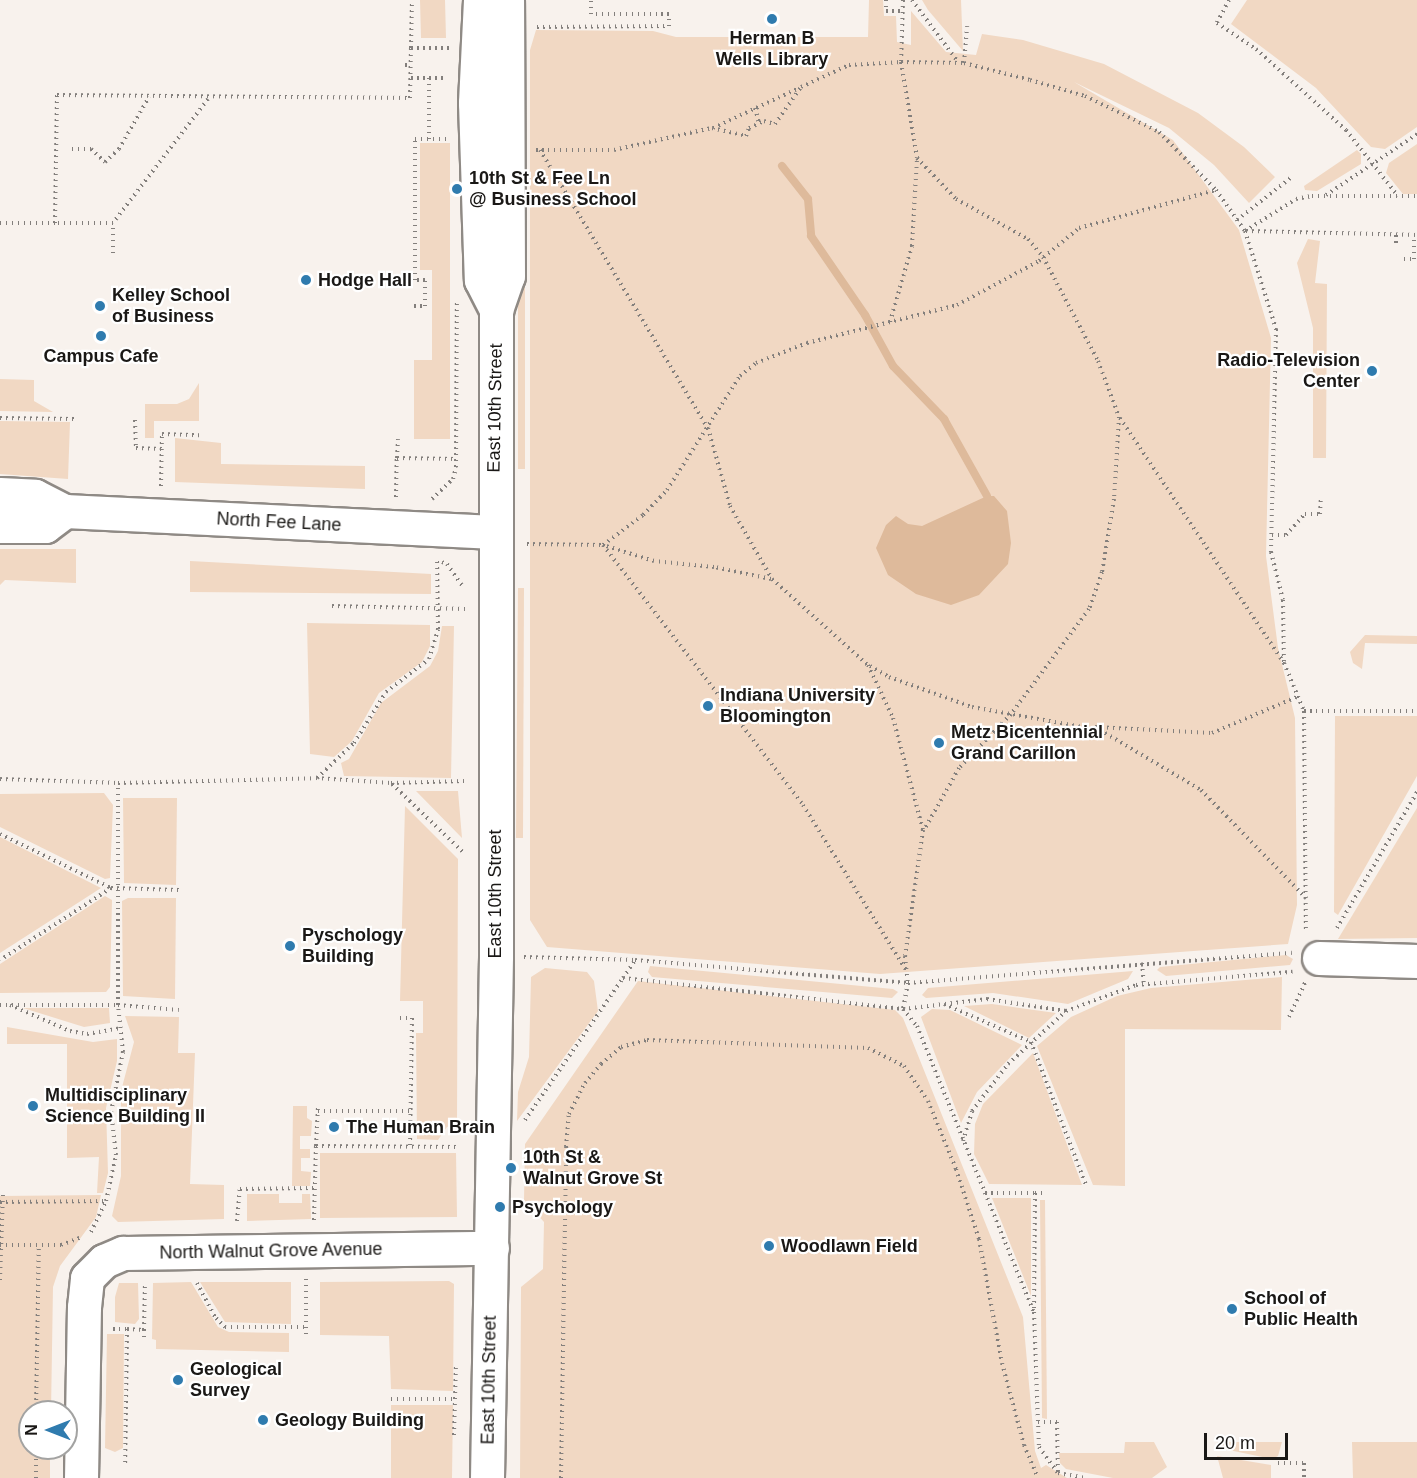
<!DOCTYPE html>
<style>
body{margin:0}
#map{position:relative;width:1417px;height:1478px;overflow:hidden;background:#f8f2ed;font-family:Arial,sans-serif}
div>[style]{position:absolute}
.green>*{inset:0;background:#f1d8c3}
.water>*{inset:0;background:#deba9b}
.stream>*{height:8px;margin:-4px;padding:0 4px;transform-origin:4px;border-radius:4px;background:#deba9b}
.path>*{height:4px;margin-top:-2px;transform-origin:0;background:repeating-linear-gradient(90deg,#837f7c 0 1.5px,transparent 0 6px)}
.roads{filter:drop-shadow(2px 0 #8f8a85) drop-shadow(-2px 0 #8f8a85) drop-shadow(0 2px #8f8a85) drop-shadow(0 -2px #8f8a85)}
.minor>*{height:33px;margin:-16.5px;padding:0 16.5px;transform-origin:16.5px;border-radius:16.5px;background:#fff}
.dots>*{width:16px;height:16px;translate:-50% -50%;box-sizing:border-box;border:3px solid #fff;border-radius:50%}
span{translate:-50% -50%;white-space:nowrap;text-align:center;line-height:1.15;-webkit-text-stroke:4.5px #fff;paint-order:stroke}
.poi-label{font-size:18px;color:#1a1816;font-weight:700}
.left{translate:0 -50%;text-align:left}
.right{translate:-100% -50%;text-align:right}
.street-label{font-size:18px;color:#1a1816}
.north{position:absolute;left:18px;top:1400px;width:60px;height:60px;box-sizing:border-box;background:#fff;border:2px solid #a3a3a2;border-radius:50%;rotate:270deg;font-size:16px;font-weight:700;line-height:24px;text-align:center;color:#1a1816}
.north::after{content:'';display:block;margin:auto;width:21px;height:27px;background:#2f7bae;clip-path:polygon(50% 0,100% 100%,50% 72%,0 100%)}
.scale{position:absolute;left:1204px;top:1433px;width:84px;height:27px;box-sizing:border-box;border:3px solid #1a1816;border-top:0;padding-left:8px;font-size:18px;line-height:21px;white-space:nowrap;color:#1a1816;-webkit-text-stroke:4px #fff;paint-order:stroke}
</style>
<div id="map">
<div class="green">
<div style="clip-path:polygon(420px 0,445px 0,446px 38px,421px 38px)"></div>
<div style="clip-path:polygon(869px 0,883px 0,884px 16px,896px 16px,897px 42px,911px 45px,911px 11px,946px 52px,976px 55px,982px 34px,1023px 40px,1104px 64px,1198px 113px,1244px 147px,1275px 177px,1249px 203px,1214px 165px,1169px 128px,1074px 82px,1173px 140px,1239px 230px,1271px 338px,1266px 556px,1278px 648px,1295px 718px,1297px 905px,1288px 944px,880px 974px,547px 947px,530px 920px,530px 50px,536px 30px,653px 31px,676px 37px,868px 37px)"></div>
<div style="clip-path:polygon(922px 0,961px 0,963px 51px,928px 10px)"></div>
<div style="clip-path:polygon(1247px 0,1417px 0,1417px 127px,1385px 149px,1371px 147px,1316px 88px,1231px 24px)"></div>
<div style="clip-path:polygon(518px 137px,525px 137px,525px 469px,518px 469px)"></div>
<div style="clip-path:polygon(420px 143px,450px 143px,450px 439px,414px 439px,414px 360px,432px 360px,432px 270px,420px 270px)"></div>
<div style="clip-path:polygon(1417px 144px,1417px 194px,1403px 194px,1386px 173px,1389px 163px)"></div>
<div style="clip-path:polygon(1357px 150px,1361px 154px,1361px 164px,1317px 191px,1305px 190px,1304px 186px)"></div>
<div style="clip-path:polygon(1308px 239px,1320px 241px,1315px 283px,1327px 284px,1326px 458px,1313px 458px,1313px 328px,1297px 263px)"></div>
<div style="clip-path:polygon(0 379px,34px 380px,34px 401px,53px 412px,0 411px)"></div>
<div style="clip-path:polygon(199px 383px,199px 421px,154px 421px,154px 438px,145px 438px,145px 404px,177px 404px,189px 399px)"></div>
<div style="clip-path:polygon(0 421px,70px 422px,68px 479px,0 474px)"></div>
<div style="clip-path:polygon(175px 438px,221px 443px,221px 464px,365px 466px,365px 489px,175px 482px)"></div>
<div style="clip-path:polygon(0 549px,76px 549px,76px 583px,5px 580px,0 585px)"></div>
<div style="clip-path:polygon(190px 561px,431px 574px,431px 594px,190px 592px)"></div>
<div style="clip-path:polygon(518px 588px,524px 588px,523px 838px,516px 838px)"></div>
<div style="clip-path:polygon(307px 623px,430px 625px,430px 646px,422px 662px,379px 693px,352px 741px,334px 757px,310px 754px)"></div>
<div style="clip-path:polygon(442px 626px,454px 626px,451px 778px,344px 776px,341px 763px,349px 759px,381px 703px,430px 666px,438px 651px)"></div>
<div style="clip-path:polygon(1365px 635px,1417px 636px,1417px 644px,1365px 643px,1362px 669px,1353px 663px,1350px 652px)"></div>
<div style="clip-path:polygon(1335px 716px,1417px 716px,1417px 776px,1338px 915px,1334px 912px)"></div>
<div style="clip-path:polygon(416px 791px,458px 791px,462px 838px)"></div>
<div style="clip-path:polygon(104px 793px,113px 805px,110px 878px,105px 879px,0 827px,0 794px)"></div>
<div style="clip-path:polygon(123px 798px,177px 798px,176px 885px,124px 883px)"></div>
<div style="clip-path:polygon(405px 806px,458px 859px,457px 1124px,447px 1127px,438px 1140px,417px 1139px,416px 1033px,423px 1033px,423px 1001px,400px 1001px)"></div>
<div style="clip-path:polygon(1417px 808px,1417px 938px,1338px 939px)"></div>
<div style="clip-path:polygon(0 837px,101px 888px,0 953px)"></div>
<div style="clip-path:polygon(105px 896px,112px 900px,110px 987px,106px 992px,0 993px,0 964px)"></div>
<div style="clip-path:polygon(128px 898px,176px 898px,175px 999px,123px 996px,122px 901px)"></div>
<div style="clip-path:polygon(1286px 955px,1293px 959px,1290px 965px,1166px 976px,1157px 970px,1160px 967px)"></div>
<div style="clip-path:polygon(650px 966px,893px 989px,898px 992px,892px 998px,652px 977px,648px 972px)"></div>
<div style="clip-path:polygon(545px 968px,587px 972px,594px 981px,598px 1011px,517px 1121px,518px 1092px,529px 1057px,531px 977px)"></div>
<div style="clip-path:polygon(1133px 971px,1128px 979px,1068px 1004px,993px 993px,926px 998px,922px 995px,928px 988px)"></div>
<div style="clip-path:polygon(1282px 977px,1281px 1030px,1125px 1029px,1125px 1186px,1093px 1185px,1037px 1046px,1071px 1017px,1117px 996px,1151px 988px)"></div>
<div style="clip-path:polygon(638px 981px,895px 1010px,903px 1018px,1023px 1317px,1035px 1451px,1041px 1468px,1046px 1465px,1067px 1478px,520px 1478px,521px 1287px,543px 1269px,544px 1222px,524px 1200px,525px 1144px)"></div>
<div style="clip-path:polygon(992px 1004px,1056px 1013px,1029px 1038px,964px 1006px)"></div>
<div style="clip-path:polygon(23px 1008px,109px 1008px,110px 1023px,84px 1027px)"></div>
<div style="clip-path:polygon(932px 1009px,950px 1010px,1022px 1045px,977px 1092px,961px 1123px,921px 1017px)"></div>
<div style="clip-path:polygon(125px 1016px,179px 1017px,178px 1053px,195px 1053px,190px 1184px,224px 1185px,224px 1219px,118px 1222px,112px 1216px,121px 1176px,121px 1091px,134px 1042px)"></div>
<div style="clip-path:polygon(7px 1027px,93px 1042px,117px 1039px,117px 1061px,106px 1108px,108px 1173px,103px 1193px,97px 1193px,99px 1157px,67px 1158px,67px 1044px,7px 1044px)"></div>
<div style="clip-path:polygon(1033px 1053px,1082px 1185px,989px 1184px,974px 1154px,975px 1124px,983px 1104px)"></div>
<div style="clip-path:polygon(293px 1106px,307px 1106px,307px 1118px,312px 1121px,311px 1136px,300px 1136px,300px 1149px,310px 1149px,310px 1158px,301px 1158px,301px 1171px,311px 1172px,310px 1186px,292px 1186px)"></div>
<div style="clip-path:polygon(320px 1153px,456px 1153px,457px 1217px,320px 1218px)"></div>
<div style="clip-path:polygon(247px 1194px,279px 1194px,279px 1203px,302px 1203px,302px 1194px,310px 1194px,311px 1219px,247px 1221px)"></div>
<div style="clip-path:polygon(101px 1195px,96px 1217px,60px 1266px,53px 1287px,51px 1412px,30px 1412px,30px 1448px,50px 1448px,50px 1478px,0 1478px,0 1196px)"></div>
<div style="clip-path:polygon(992px 1198px,1031px 1198px,1031px 1296px)"></div>
<div style="clip-path:polygon(1040px 1200px,1045px 1200px,1047px 1419px,1042px 1418px)"></div>
<div style="clip-path:polygon(449px 1281px,454px 1284px,453px 1391px,391px 1389px,389px 1336px,320px 1335px,320px 1282px)"></div>
<div style="clip-path:polygon(191px 1282px,218px 1327px,229px 1332px,289px 1333px,289px 1352px,156px 1349px,156px 1340px,152px 1339px,153px 1283px)"></div>
<div style="clip-path:polygon(200px 1282px,291px 1282px,291px 1324px,225px 1322px)"></div>
<div style="clip-path:polygon(119px 1283px,138px 1283px,139px 1319px,135px 1324px,115px 1322px,115px 1297px)"></div>
<div style="clip-path:polygon(107px 1334px,124px 1334px,123px 1448px,115px 1452px,105px 1448px)"></div>
<div style="clip-path:polygon(391px 1405px,453px 1405px,452px 1478px,391px 1478px)"></div>
<div style="clip-path:polygon(1125px 1442px,1154px 1442px,1167px 1467px,1152px 1478px,1113px 1478px,1066px 1469px,1060px 1463px,1059px 1453px,1124px 1453px)"></div>
<div style="clip-path:polygon(1217px 1442px,1282px 1442px,1278px 1456px,1272px 1459px,1224px 1449px)"></div>
<div style="clip-path:polygon(1352px 1442px,1417px 1442px,1417px 1478px,1353px 1478px)"></div>
<div style="clip-path:polygon(1217px 1456px,1271px 1465px,1271px 1478px,1223px 1478px)"></div>
</div>
<div class="water">
<div style="clip-path:polygon(987px 496px,994px 496px,1007px 511px,1011px 543px,1008px 564px,979px 595px,951px 605px,916px 594px,888px 575px,876px 548px,886px 525px,896px 516px,908px 524px,922px 526px)"></div>
</div>
<div class="stream">
<div style="left:782px;top:166px;width:42px;rotate:51.8deg"></div>
<div style="left:808px;top:199px;width:37px;rotate:85deg"></div>
<div style="left:811px;top:236px;width:96px;rotate:55.6deg"></div>
<div style="left:865px;top:315px;width:58px;rotate:61.2deg"></div>
<div style="left:893px;top:366px;width:74px;rotate:46.1deg"></div>
<div style="left:944px;top:419px;width:88px;rotate:60.8deg"></div>
</div>
<div class="path">
<div style="left:886px;top:0;width:11px;rotate:90deg"></div>
<div style="left:886px;top:11px;width:16px"></div>
<div style="left:903px;top:0;width:62px;rotate:91.8deg"></div>
<div style="left:901px;top:62px;width:97px;rotate:80.5deg"></div>
<div style="left:917px;top:158px;width:57px;rotate:46.4deg"></div>
<div style="left:956px;top:199px;width:82px;rotate:29.1deg"></div>
<div style="left:1028px;top:239px;width:23px;rotate:50deg"></div>
<div style="left:1043px;top:257px;width:118px;rotate:62.1deg"></div>
<div style="left:1098px;top:361px;width:60px;rotate:69.4deg"></div>
<div style="left:1119px;top:417px;width:82px;rotate:93.5deg"></div>
<div style="left:1114px;top:499px;width:74px;rotate:99.3deg"></div>
<div style="left:1102px;top:572px;width:39px;rotate:109deg"></div>
<div style="left:1089px;top:609px;width:131px;rotate:126.6deg"></div>
<div style="left:1011px;top:714px;width:75px;rotate:133.9deg"></div>
<div style="left:959px;top:768px;width:71px;rotate:119.4deg"></div>
<div style="left:912px;top:0;width:77px;rotate:53.4deg"></div>
<div style="left:1229px;top:0;width:26px;rotate:118deg"></div>
<div style="left:1217px;top:23px;width:47px;rotate:33.7deg"></div>
<div style="left:1256px;top:49px;width:121px;rotate:42deg"></div>
<div style="left:1346px;top:130px;width:84px;rotate:51.8deg"></div>
<div style="left:537px;top:27px;width:132px;rotate:-0.4deg"></div>
<div style="left:669px;top:26px;width:12px;rotate:-90deg"></div>
<div style="left:669px;top:14px;width:78px;rotate:180deg"></div>
<div style="left:591px;top:14px;width:14px;rotate:-90deg"></div>
<div style="left:411px;top:48px;width:48px;rotate:-88.8deg"></div>
<div style="left:964px;top:63px;width:37px;rotate:-85deg"></div>
<div style="left:405px;top:65px;width:6px"></div>
<div style="left:411px;top:78px;width:35px"></div>
<div style="left:208px;top:99px;width:156px;rotate:127.5deg"></div>
<div style="left:113px;top:223px;width:58px;rotate:180deg"></div>
<div style="left:55px;top:223px;width:128px;rotate:-89.1deg"></div>
<div style="left:57px;top:95px;width:353px;rotate:0.5deg"></div>
<div style="left:410px;top:98px;width:50px;rotate:-88.9deg"></div>
<div style="left:411px;top:48px;width:38px"></div>
<div style="left:755px;top:108px;width:16px;rotate:75deg"></div>
<div style="left:713px;top:128px;width:95px;rotate:-24.9deg"></div>
<div style="left:429px;top:139px;width:61px;rotate:-90deg"></div>
<div style="left:72px;top:149px;width:19px"></div>
<div style="left:91px;top:149px;width:19px;rotate:43deg"></div>
<div style="left:105px;top:162px;width:19px;rotate:-43deg"></div>
<div style="left:119px;top:149px;width:60px;rotate:-60deg"></div>
<div style="left:536px;top:150px;width:78px"></div>
<div style="left:614px;top:150px;width:100px;rotate:-12.7deg"></div>
<div style="left:712px;top:128px;width:35px;rotate:13deg"></div>
<div style="left:746px;top:136px;width:9px;rotate:-69deg"></div>
<div style="left:749px;top:128px;width:17px;rotate:-25deg"></div>
<div style="left:764px;top:121px;width:11px;rotate:15deg"></div>
<div style="left:775px;top:124px;width:45px;rotate:-54.9deg"></div>
<div style="left:801px;top:87px;width:53px;rotate:-24.6deg"></div>
<div style="left:849px;top:65px;width:52px;rotate:-3.3deg"></div>
<div style="left:901px;top:62px;width:63px;rotate:0.9deg"></div>
<div style="left:964px;top:63px;width:68px;rotate:14.4deg"></div>
<div style="left:1030px;top:80px;width:57px;rotate:16.2deg"></div>
<div style="left:1085px;top:96px;width:82px;rotate:25.9deg"></div>
<div style="left:1159px;top:132px;width:81px;rotate:45.5deg"></div>
<div style="left:1216px;top:190px;width:50px;rotate:54.7deg"></div>
<div style="left:1245px;top:231px;width:103px;rotate:72.4deg"></div>
<div style="left:1276px;top:329px;width:223px;rotate:91.3deg"></div>
<div style="left:1271px;top:552px;width:49px;rotate:76deg"></div>
<div style="left:1283px;top:600px;width:63px;rotate:89.1deg"></div>
<div style="left:1284px;top:663px;width:52px;rotate:67.4deg"></div>
<div style="left:1304px;top:711px;width:221px;rotate:89.5deg"></div>
<div style="left:540px;top:150px;width:325px;rotate:58.9deg"></div>
<div style="left:708px;top:428px;width:81px;rotate:74.2deg"></div>
<div style="left:730px;top:506px;width:84px;rotate:60.1deg"></div>
<div style="left:772px;top:579px;width:129px;rotate:41.9deg"></div>
<div style="left:868px;top:665px;width:59px;rotate:64.7deg"></div>
<div style="left:893px;top:718px;width:116px;rotate:75deg"></div>
<div style="left:923px;top:830px;width:127px;rotate:98.1deg"></div>
<div style="left:905px;top:956px;width:27px;rotate:84deg"></div>
<div style="left:908px;top:983px;width:26px;rotate:101deg"></div>
<div style="left:903px;top:1009px;width:85px;rotate:-6.8deg"></div>
<div style="left:987px;top:999px;width:80px;rotate:8.6deg"></div>
<div style="left:1326px;top:195px;width:110px;rotate:-33.8deg"></div>
<div style="left:1237px;top:220px;width:71px;rotate:-38.2deg"></div>
<div style="left:0;top:223px;width:55px"></div>
<div style="left:1245px;top:231px;width:60px;rotate:-32.1deg"></div>
<div style="left:1296px;top:199px;width:16px;rotate:-11deg"></div>
<div style="left:1312px;top:196px;width:105px"></div>
<div style="left:1246px;top:231px;width:171px;rotate:1.3deg"></div>
<div style="left:1396px;top:235px;width:11px;rotate:90deg"></div>
<div style="left:113px;top:253px;width:30px;rotate:-90deg"></div>
<div style="left:1404px;top:259px;width:10px"></div>
<div style="left:1414px;top:259px;width:24px;rotate:-90deg"></div>
<div style="left:414px;top:306px;width:11px"></div>
<div style="left:425px;top:306px;width:26px;rotate:-90deg"></div>
<div style="left:425px;top:280px;width:10px;rotate:180deg"></div>
<div style="left:415px;top:280px;width:141px;rotate:-90deg"></div>
<div style="left:415px;top:139px;width:32px"></div>
<div style="left:890px;top:322px;width:79px;rotate:-73.9deg"></div>
<div style="left:912px;top:246px;width:87px;rotate:-86.7deg"></div>
<div style="left:0;top:418px;width:75px;rotate:0.8deg"></div>
<div style="left:1120px;top:418px;width:295px;rotate:56.2deg"></div>
<div style="left:135px;top:420px;width:28px;rotate:88deg"></div>
<div style="left:136px;top:448px;width:26px;rotate:2deg"></div>
<div style="left:397px;top:458px;width:19px;rotate:-87deg"></div>
<div style="left:161px;top:486px;width:52px;rotate:-88.9deg"></div>
<div style="left:162px;top:434px;width:37px;rotate:2deg"></div>
<div style="left:396px;top:497px;width:39px;rotate:-89deg"></div>
<div style="left:397px;top:458px;width:59px;rotate:1deg"></div>
<div style="left:432px;top:499px;width:29px;rotate:-44deg"></div>
<div style="left:453px;top:479px;width:12px;rotate:-76deg"></div>
<div style="left:456px;top:467px;width:167px;rotate:-89.7deg"></div>
<div style="left:1272px;top:535px;width:14px"></div>
<div style="left:1286px;top:535px;width:28px;rotate:-48deg"></div>
<div style="left:1305px;top:514px;width:15px"></div>
<div style="left:1320px;top:514px;width:17px;rotate:-87deg"></div>
<div style="left:527px;top:544px;width:76px;rotate:0.8deg"></div>
<div style="left:603px;top:545px;width:50px;rotate:-36.9deg"></div>
<div style="left:643px;top:515px;width:35px;rotate:-46deg"></div>
<div style="left:667px;top:490px;width:135px;rotate:-57.4deg"></div>
<div style="left:740px;top:376px;width:21px;rotate:-39deg"></div>
<div style="left:756px;top:363px;width:55px;rotate:-21.4deg"></div>
<div style="left:807px;top:343px;width:155px;rotate:-14.2deg"></div>
<div style="left:957px;top:305px;width:93px;rotate:-28.2deg"></div>
<div style="left:1039px;top:261px;width:52px;rotate:-39.5deg"></div>
<div style="left:1079px;top:228px;width:142px;rotate:-15.5deg"></div>
<div style="left:442px;top:562px;width:5px;rotate:22deg"></div>
<div style="left:447px;top:564px;width:28px;rotate:55deg"></div>
<div style="left:771px;top:579px;width:58px;rotate:-168.1deg"></div>
<div style="left:714px;top:567px;width:60px;rotate:-174.3deg"></div>
<div style="left:654px;top:561px;width:53px;rotate:-162.6deg"></div>
<div style="left:603px;top:545px;width:328px;rotate:52.4deg"></div>
<div style="left:803px;top:805px;width:195px;rotate:58deg"></div>
<div style="left:332px;top:606px;width:133px;rotate:1.3deg"></div>
<div style="left:870px;top:666px;width:22px;rotate:30deg"></div>
<div style="left:889px;top:677px;width:88px;rotate:19.9deg"></div>
<div style="left:972px;top:707px;width:130px;rotate:10.2deg"></div>
<div style="left:1100px;top:730px;width:117px;rotate:30.7deg"></div>
<div style="left:1201px;top:790px;width:151px;rotate:45.8deg"></div>
<div style="left:1304px;top:711px;width:113px"></div>
<div style="left:1095px;top:727px;width:117px;rotate:2.9deg"></div>
<div style="left:1212px;top:733px;width:95px;rotate:-23deg"></div>
<div style="left:317px;top:778px;width:51px;rotate:-43.4deg"></div>
<div style="left:354px;top:743px;width:60px;rotate:-57.9deg"></div>
<div style="left:386px;top:692px;width:54px;rotate:-37.5deg"></div>
<div style="left:429px;top:659px;width:31px;rotate:-73deg"></div>
<div style="left:438px;top:629px;width:68px;rotate:-90.8deg"></div>
<div style="left:0;top:779px;width:118px;rotate:1.9deg"></div>
<div style="left:118px;top:783px;width:198px;rotate:-1.4deg"></div>
<div style="left:316px;top:778px;width:75px;rotate:3.8deg"></div>
<div style="left:391px;top:783px;width:73px;rotate:-1.6deg"></div>
<div style="left:392px;top:784px;width:98px;rotate:43.8deg"></div>
<div style="left:0;top:834px;width:123px;rotate:25.9deg"></div>
<div style="left:111px;top:888px;width:132px;rotate:147deg"></div>
<div style="left:111px;top:888px;width:68px;rotate:1.7deg"></div>
<div style="left:1337px;top:928px;width:158px;rotate:-59.5deg"></div>
<div style="left:524px;top:957px;width:111px;rotate:1.5deg"></div>
<div style="left:635px;top:960px;width:274px;rotate:4.8deg"></div>
<div style="left:908px;top:983px;width:385px;rotate:-4.5deg"></div>
<div style="left:1142px;top:963px;width:22px;rotate:85deg"></div>
<div style="left:623px;top:978px;width:22px;rotate:-56deg"></div>
<div style="left:944px;top:1004px;width:95px;rotate:23.6deg"></div>
<div style="left:1031px;top:1042px;width:153px;rotate:69deg"></div>
<div style="left:0;top:1005px;width:118px"></div>
<div style="left:118px;top:1005px;width:61px;rotate:4.7deg"></div>
<div style="left:10px;top:1005px;width:65px;rotate:23.4deg"></div>
<div style="left:70px;top:1031px;width:17px;rotate:10deg"></div>
<div style="left:87px;top:1034px;width:34px;rotate:-10deg"></div>
<div style="left:1289px;top:1017px;width:38px;rotate:-65deg"></div>
<div style="left:400px;top:1018px;width:12px"></div>
<div style="left:412px;top:1018px;width:127px;rotate:90.9deg"></div>
<div style="left:318px;top:1111px;width:92px"></div>
<div style="left:525px;top:1120px;width:173px;rotate:-55.4deg"></div>
<div style="left:623px;top:978px;width:282px;rotate:6.3deg"></div>
<div style="left:903px;top:1009px;width:22px;rotate:51deg"></div>
<div style="left:917px;top:1026px;width:309px;rotate:67.8deg"></div>
<div style="left:1034px;top:1312px;width:135px;rotate:87.9deg"></div>
<div style="left:1039px;top:1447px;width:32px;rotate:54deg"></div>
<div style="left:1058px;top:1473px;width:28px;rotate:10deg"></div>
<div style="left:963px;top:1141px;width:31px;rotate:-73deg"></div>
<div style="left:972px;top:1111px;width:59px;rotate:-52.5deg"></div>
<div style="left:1008px;top:1064px;width:79px;rotate:-42.4deg"></div>
<div style="left:1066px;top:1011px;width:75px;rotate:-20.4deg"></div>
<div style="left:1136px;top:985px;width:157px;rotate:-4.8deg"></div>
<div style="left:316px;top:1146px;width:40px;rotate:-87.1deg"></div>
<div style="left:985px;top:1193px;width:50px"></div>
<div style="left:1035px;top:1193px;width:115px;rotate:90.5deg"></div>
<div style="left:1035px;top:1193px;width:11px"></div>
<div style="left:0;top:1202px;width:106px;rotate:-0.5deg"></div>
<div style="left:314px;top:1220px;width:74px;rotate:-88.5deg"></div>
<div style="left:316px;top:1146px;width:144px;rotate:0.4deg"></div>
<div style="left:237px;top:1221px;width:32px;rotate:-85deg"></div>
<div style="left:240px;top:1189px;width:74px;rotate:-0.8deg"></div>
<div style="left:91px;top:1232px;width:34px;rotate:-64deg"></div>
<div style="left:106px;top:1201px;width:47px;rotate:-77.7deg"></div>
<div style="left:116px;top:1155px;width:43px;rotate:-96.6deg"></div>
<div style="left:111px;top:1112px;width:61px;rotate:-78.7deg"></div>
<div style="left:123px;top:1052px;width:47px;rotate:-96.1deg"></div>
<div style="left:118px;top:1005px;width:222px;rotate:-90deg"></div>
<div style="left:0;top:1245px;width:61px"></div>
<div style="left:61px;top:1245px;width:22px;rotate:-21deg"></div>
<div style="left:306px;top:1279px;width:56px;rotate:90deg"></div>
<div style="left:0;top:1280px;width:86px;rotate:-88deg"></div>
<div style="left:197px;top:1283px;width:40px;rotate:62deg"></div>
<div style="left:216px;top:1318px;width:13px;rotate:45deg"></div>
<div style="left:225px;top:1327px;width:81px"></div>
<div style="left:113px;top:1329px;width:14px"></div>
<div style="left:127px;top:1329px;width:136px;rotate:90.8deg"></div>
<div style="left:127px;top:1329px;width:17px;rotate:3deg"></div>
<div style="left:144px;top:1330px;width:48px;rotate:-88.8deg"></div>
<div style="left:144px;top:1330px;width:9px;rotate:90deg"></div>
<div style="left:391px;top:1399px;width:64px"></div>
<div style="left:36px;top:1412px;width:167px;rotate:-89deg"></div>
<div style="left:1038px;top:1422px;width:19px"></div>
<div style="left:1057px;top:1422px;width:50px;rotate:88.9deg"></div>
<div style="left:454px;top:1435px;width:70px;rotate:-88.4deg"></div>
<div style="left:1278px;top:1463px;width:26px"></div>
<div style="left:1304px;top:1463px;width:15px;rotate:90deg"></div>
<div style="left:36px;top:1478px;width:30px;rotate:-90deg"></div>
<div style="left:561px;top:1478px;width:331px;rotate:-89.1deg"></div>
<div style="left:566px;top:1147px;width:33px;rotate:-85deg"></div>
<div style="left:569px;top:1114px;width:35px;rotate:-63deg"></div>
<div style="left:585px;top:1083px;width:25px;rotate:-50deg"></div>
<div style="left:601px;top:1064px;width:26px;rotate:-40deg"></div>
<div style="left:621px;top:1047px;width:27px;rotate:-15deg"></div>
<div style="left:647px;top:1040px;width:221px;rotate:2.1deg"></div>
<div style="left:868px;top:1048px;width:40px;rotate:26.6deg"></div>
<div style="left:904px;top:1066px;width:42px;rotate:55.6deg"></div>
<div style="left:928px;top:1101px;width:74px;rotate:67.6deg"></div>
<div style="left:956px;top:1169px;width:74px;rotate:71.8deg"></div>
<div style="left:979px;top:1239px;width:126px;rotate:79.5deg"></div>
<div style="left:1002px;top:1363px;width:85px;rotate:75deg"></div>
<div style="left:1024px;top:1445px;width:36px;rotate:67deg"></div>
</div>
<div class="roads">
<div class="minor">
<div style="left:480px;top:0;width:103px;rotate:92.8deg"></div>
<div style="left:475px;top:103px;width:177px;rotate:88.1deg"></div>
<div style="left:481px;top:280px;width:34px;rotate:63deg"></div>
<div style="left:0;top:494px;width:35px;rotate:3deg"></div>
<div style="left:35px;top:496px;width:34px;rotate:27deg"></div>
<div style="left:65px;top:511px;width:430px;rotate:2.8deg"></div>
<div style="left:0;top:526px;width:45px"></div>
<div style="left:45px;top:526px;width:25px;rotate:-37deg"></div>
<div style="left:1319px;top:958px;width:98px;rotate:1.8deg"></div>
<div style="left:81px;top:1478px;width:171px;rotate:-89deg"></div>
<div style="left:84px;top:1307px;width:29px;rotate:-84deg"></div>
<div style="left:87px;top:1278px;width:24px;rotate:-45deg"></div>
<div style="left:104px;top:1261px;width:21px;rotate:-23deg"></div>
<div style="left:123px;top:1253px;width:369px;rotate:-0.8deg"></div>
<div style="left:487px;top:1478px;width:522px;rotate:-89.01deg"></div>
<div style="left:496px;top:956px;width:646px;rotate:-90deg"></div>
<div style="left:496px;top:310px;width:36px;rotate:-71deg"></div>
<div style="left:508px;top:276px;width:276px;rotate:-90.2deg"></div>
</div>
</div>
<div class="dots">
<div style="left:772px;top:19px;background:#2f7bae"></div>
<div style="left:457px;top:189px;background:#2f7bae"></div>
<div style="left:306px;top:280px;background:#2f7bae"></div>
<div style="left:100px;top:306px;background:#2f7bae"></div>
<div style="left:101px;top:336px;background:#2f7bae"></div>
<div style="left:1372px;top:371px;background:#2f7bae"></div>
<div style="left:708px;top:706px;background:#2f7bae"></div>
<div style="left:939px;top:743px;background:#2f7bae"></div>
<div style="left:290px;top:946px;background:#2f7bae"></div>
<div style="left:33px;top:1106px;background:#2f7bae"></div>
<div style="left:334px;top:1127px;background:#2f7bae"></div>
<div style="left:511px;top:1168px;background:#2f7bae"></div>
<div style="left:500px;top:1207px;background:#2f7bae"></div>
<div style="left:769px;top:1246px;background:#2f7bae"></div>
<div style="left:1232px;top:1309px;background:#2f7bae"></div>
<div style="left:178px;top:1380px;background:#2f7bae"></div>
<div style="left:263px;top:1420px;background:#2f7bae"></div>
</div>
<div class="poi-label">
<span style="left:772px;top:49px">Herman B<br>Wells Library</span>
<span class="left" style="left:469px;top:189px">10th St &amp; Fee Ln<br>@ Business School</span>
<span class="left" style="left:318px;top:280px">Hodge Hall</span>
<span class="left" style="left:112px;top:306px">Kelley School<br>of Business</span>
<span style="left:101px;top:356px">Campus Cafe</span>
<span class="right" style="left:1360px;top:371px">Radio-Television<br>Center</span>
<span class="left" style="left:720px;top:706px">Indiana University<br>Bloomington</span>
<span class="left" style="left:951px;top:743px">Metz Bicentennial<br>Grand Carillon</span>
<span class="left" style="left:302px;top:946px">Pyschology<br>Building</span>
<span class="left" style="left:45px;top:1106px">Multidisciplinary<br>Science Building II</span>
<span class="left" style="left:346px;top:1127px">The Human Brain</span>
<span class="left" style="left:523px;top:1168px">10th St &amp;<br>Walnut Grove St</span>
<span class="left" style="left:512px;top:1207px">Psychology</span>
<span class="left" style="left:781px;top:1246px">Woodlawn Field</span>
<span class="left" style="left:1244px;top:1309px">School of<br>Public Health</span>
<span class="left" style="left:190px;top:1380px">Geological<br>Survey</span>
<span class="left" style="left:275px;top:1420px">Geology Building</span>
</div>
<div class="street-label">
<span style="left:495px;top:408px;rotate:-89deg">East 10th Street</span>
<span style="left:279px;top:522px;rotate:3deg">North Fee Lane</span>
<span style="left:495px;top:894px;rotate:-90deg">East 10th Street</span>
<span style="left:271px;top:1251px;rotate:-1deg">North Walnut Grove Avenue</span>
<span style="left:489px;top:1380px;rotate:-89deg">East 10th Street</span>
</div>
<div class="north">N</div>
<div class="scale">20 m</div>
</div>
